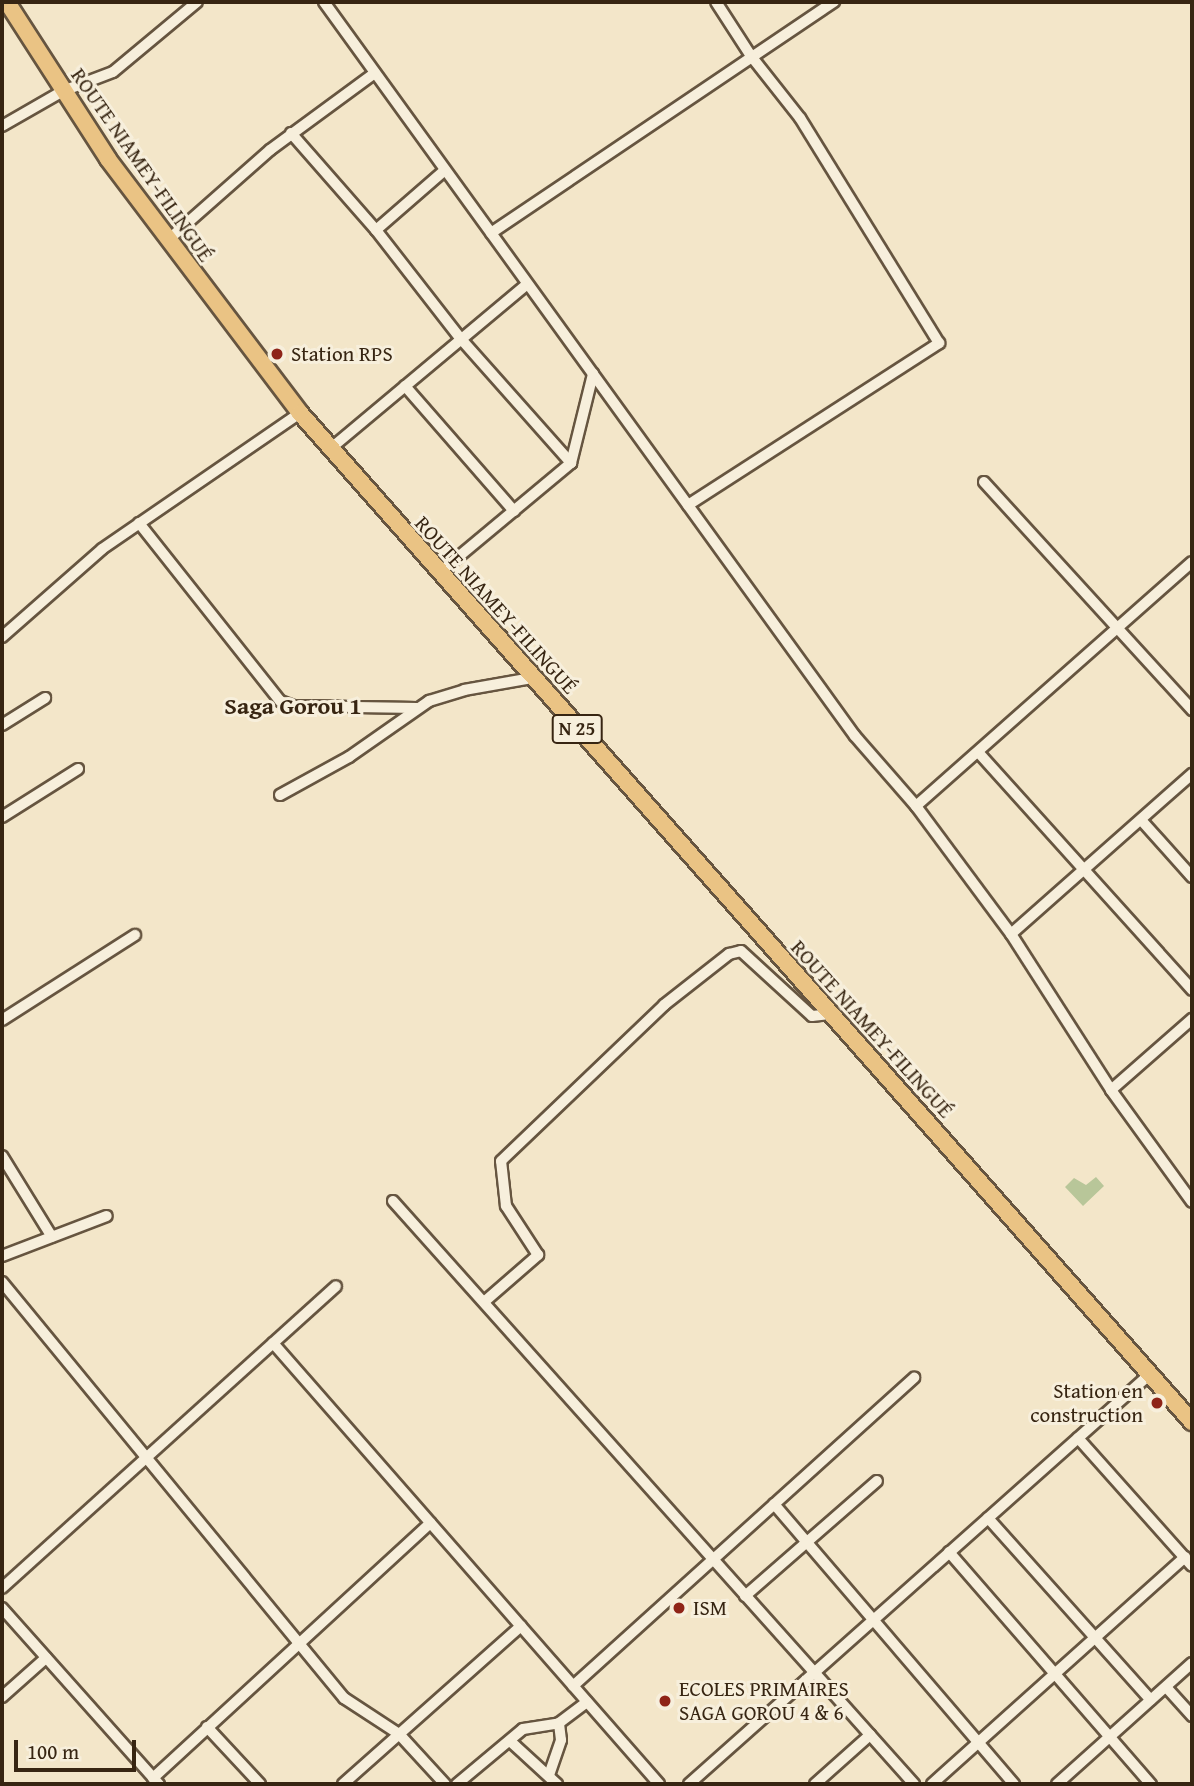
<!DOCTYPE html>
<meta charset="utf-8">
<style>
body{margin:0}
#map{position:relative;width:1194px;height:1786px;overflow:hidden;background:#f3e6c9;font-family:"Gentium Book Plus",serif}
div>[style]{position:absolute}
.green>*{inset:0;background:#b8c699}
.roads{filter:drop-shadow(2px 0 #665540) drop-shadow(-2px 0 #665540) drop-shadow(0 2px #665540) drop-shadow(0 -2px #665540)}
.minor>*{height:10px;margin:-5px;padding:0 5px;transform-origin:5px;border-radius:5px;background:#f7efdc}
.primary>*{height:16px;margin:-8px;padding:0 8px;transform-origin:8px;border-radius:8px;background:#eac384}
.dots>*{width:19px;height:19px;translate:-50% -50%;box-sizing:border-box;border:4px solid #f7efdc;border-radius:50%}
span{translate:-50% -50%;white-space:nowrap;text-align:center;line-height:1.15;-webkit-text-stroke:6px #f7efdc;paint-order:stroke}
.shield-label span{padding:2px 5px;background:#f7efdc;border:2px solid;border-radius:5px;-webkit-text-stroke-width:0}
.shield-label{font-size:19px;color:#372512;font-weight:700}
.street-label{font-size:21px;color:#372512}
.poi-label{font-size:21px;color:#372512}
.left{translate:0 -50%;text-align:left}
.right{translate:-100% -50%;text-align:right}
.quarter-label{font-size:24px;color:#372512;font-weight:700}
.frame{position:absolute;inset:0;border:4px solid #372512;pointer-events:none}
.scale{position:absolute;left:14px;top:1740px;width:122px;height:32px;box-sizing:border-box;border:4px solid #372512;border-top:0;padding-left:9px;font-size:21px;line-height:24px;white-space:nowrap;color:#372512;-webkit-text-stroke:5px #f7efdc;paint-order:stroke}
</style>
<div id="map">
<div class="green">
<div style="clip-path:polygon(1096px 1177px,1104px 1186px,1083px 1206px,1065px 1187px,1074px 1178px,1086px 1185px)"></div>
</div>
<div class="roads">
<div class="minor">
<div style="left:324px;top:2px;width:906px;rotate:54.12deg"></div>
<div style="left:855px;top:736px;width:93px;rotate:48.9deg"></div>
<div style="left:916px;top:806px;width:159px;rotate:53.4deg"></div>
<div style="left:1011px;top:934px;width:185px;rotate:57.3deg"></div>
<div style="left:1111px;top:1090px;width:138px;rotate:54.1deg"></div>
<div style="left:2px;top:126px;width:70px;rotate:-29.8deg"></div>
<div style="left:63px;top:91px;width:53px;rotate:-20.8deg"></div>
<div style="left:113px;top:72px;width:109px;rotate:-39.8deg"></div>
<div style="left:291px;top:133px;width:129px;rotate:48.8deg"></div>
<div style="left:376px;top:230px;width:138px;rotate:52.1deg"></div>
<div style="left:461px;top:339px;width:166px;rotate:48.4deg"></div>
<div style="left:376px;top:230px;width:91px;rotate:-41deg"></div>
<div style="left:491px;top:233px;width:414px;rotate:-34deg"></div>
<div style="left:168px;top:240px;width:136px;rotate:-41.4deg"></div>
<div style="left:270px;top:150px;width:130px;rotate:-36.3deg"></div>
<div style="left:405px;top:386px;width:166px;rotate:48.9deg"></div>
<div style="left:330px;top:449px;width:257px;rotate:-39.9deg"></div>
<div style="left:984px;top:482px;width:309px;rotate:47.6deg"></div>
<div style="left:688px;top:505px;width:299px;rotate:-32.8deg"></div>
<div style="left:939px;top:343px;width:264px;rotate:-121.7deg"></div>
<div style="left:800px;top:118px;width:79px;rotate:-128.3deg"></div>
<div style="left:751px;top:56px;width:64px;rotate:-122.9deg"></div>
<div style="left:139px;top:523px;width:227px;rotate:51.6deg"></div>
<div style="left:280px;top:701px;width:14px;rotate:21deg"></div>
<div style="left:293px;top:706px;width:124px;rotate:0.9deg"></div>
<div style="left:439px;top:573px;width:172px;rotate:-39.8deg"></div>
<div style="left:571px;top:463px;width:92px;rotate:-76.1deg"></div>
<div style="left:2px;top:637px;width:133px;rotate:-41.3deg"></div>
<div style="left:102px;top:549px;width:240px;rotate:-34.5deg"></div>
<div style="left:2px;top:725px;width:51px;rotate:-32.1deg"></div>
<div style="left:978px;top:752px;width:320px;rotate:48deg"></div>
<div style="left:280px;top:795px;width:79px;rotate:-28.8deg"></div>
<div style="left:349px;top:757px;width:98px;rotate:-35deg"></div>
<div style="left:429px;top:701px;width:37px;rotate:-17deg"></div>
<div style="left:464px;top:690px;width:69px;rotate:-10deg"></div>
<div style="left:916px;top:806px;width:368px;rotate:-41.5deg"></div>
<div style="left:2px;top:817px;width:90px;rotate:-32.3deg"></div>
<div style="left:1142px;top:821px;width:75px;rotate:48.2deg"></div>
<div style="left:1011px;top:934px;width:242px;rotate:-41.5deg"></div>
<div style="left:2px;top:1020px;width:158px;rotate:-32.6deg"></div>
<div style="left:1111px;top:1090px;width:108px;rotate:-41.2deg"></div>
<div style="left:2px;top:1156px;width:95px;rotate:58.3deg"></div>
<div style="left:393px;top:1201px;width:782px;rotate:48.21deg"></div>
<div style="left:2px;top:1256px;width:112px;rotate:-20.9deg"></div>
<div style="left:2px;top:1282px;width:539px;rotate:50.58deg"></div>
<div style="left:344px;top:1698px;width:66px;rotate:33.2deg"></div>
<div style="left:399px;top:1734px;width:68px;rotate:47.4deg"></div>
<div style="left:484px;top:1302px;width:72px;rotate:-41deg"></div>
<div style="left:538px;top:1255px;width:59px;rotate:-123.1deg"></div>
<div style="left:506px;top:1206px;width:45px;rotate:-96.3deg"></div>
<div style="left:501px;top:1161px;width:226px;rotate:-43.7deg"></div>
<div style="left:664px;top:1005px;width:83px;rotate:-38.1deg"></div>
<div style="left:729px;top:954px;width:12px;rotate:-14deg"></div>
<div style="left:741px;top:951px;width:96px;rotate:42.5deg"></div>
<div style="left:812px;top:1016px;width:18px;rotate:-6deg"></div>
<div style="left:273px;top:1343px;width:586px;rotate:48.8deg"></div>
<div style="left:1078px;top:1438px;width:171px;rotate:48.3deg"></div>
<div style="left:774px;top:1504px;width:369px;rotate:49.4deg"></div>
<div style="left:988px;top:1518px;width:244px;rotate:48.2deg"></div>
<div style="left:949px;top:1552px;width:308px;rotate:49deg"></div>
<div style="left:2px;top:1588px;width:450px;rotate:-42.1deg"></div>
<div style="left:745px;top:1596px;width:175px;rotate:-41.1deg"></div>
<div style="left:2px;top:1608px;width:236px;rotate:48.3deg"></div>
<div style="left:573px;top:1686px;width:460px;rotate:-42.1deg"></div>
<div style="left:1166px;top:1687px;width:39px;rotate:48deg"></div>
<div style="left:2px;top:1697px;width:59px;rotate:-41.6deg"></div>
<div style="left:207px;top:1727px;width:78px;rotate:47.1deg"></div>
<div style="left:510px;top:1741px;width:64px;rotate:42.5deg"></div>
<div style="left:549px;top:1775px;width:37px;rotate:-71deg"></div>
<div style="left:561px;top:1740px;width:17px;rotate:-97deg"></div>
<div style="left:153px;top:1778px;width:377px;rotate:-42.6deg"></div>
<div style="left:343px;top:1784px;width:238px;rotate:-41.6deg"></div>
<div style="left:457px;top:1784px;width:86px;rotate:-39.8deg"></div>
<div style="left:523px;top:1729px;width:36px;rotate:-9deg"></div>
<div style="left:559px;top:1723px;width:35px;rotate:-37deg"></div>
<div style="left:689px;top:1784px;width:617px;rotate:-41.65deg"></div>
<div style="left:815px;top:1784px;width:74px;rotate:-41.7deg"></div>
<div style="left:932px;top:1784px;width:340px;rotate:-41.9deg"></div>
<div style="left:1057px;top:1784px;width:181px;rotate:-41.9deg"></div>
</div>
<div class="primary">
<div style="left:7px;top:2px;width:187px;rotate:57.2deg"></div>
<div style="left:108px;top:159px;width:318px;rotate:52.9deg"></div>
<div style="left:300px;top:413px;width:1347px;rotate:48.52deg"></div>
</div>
</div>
<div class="dots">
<div style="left:277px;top:354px;background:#8f2418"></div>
<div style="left:1157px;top:1403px;background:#8f2418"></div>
<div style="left:679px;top:1608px;background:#8f2418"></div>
<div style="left:665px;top:1701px;background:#8f2418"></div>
</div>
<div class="shield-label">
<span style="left:577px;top:729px">N 25</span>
</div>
<div class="street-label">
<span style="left:142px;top:165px;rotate:55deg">ROUTE NIAMEY-FILINGUÉ</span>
<span style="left:496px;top:605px;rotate:48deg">ROUTE NIAMEY-FILINGUÉ</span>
<span style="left:872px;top:1029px;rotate:48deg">ROUTE NIAMEY-FILINGUÉ</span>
</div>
<div class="poi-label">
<span class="left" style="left:291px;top:354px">Station RPS</span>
<span class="right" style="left:1143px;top:1403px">Station en<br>construction</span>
<span class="left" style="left:693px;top:1608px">ISM</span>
<span class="left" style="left:679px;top:1701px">ECOLES PRIMAIRES<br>SAGA GOROU 4 &amp; 6</span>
</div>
<div class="quarter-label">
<span style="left:293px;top:706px">Saga Gorou 1</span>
</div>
<div class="frame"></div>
<div class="scale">100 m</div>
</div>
